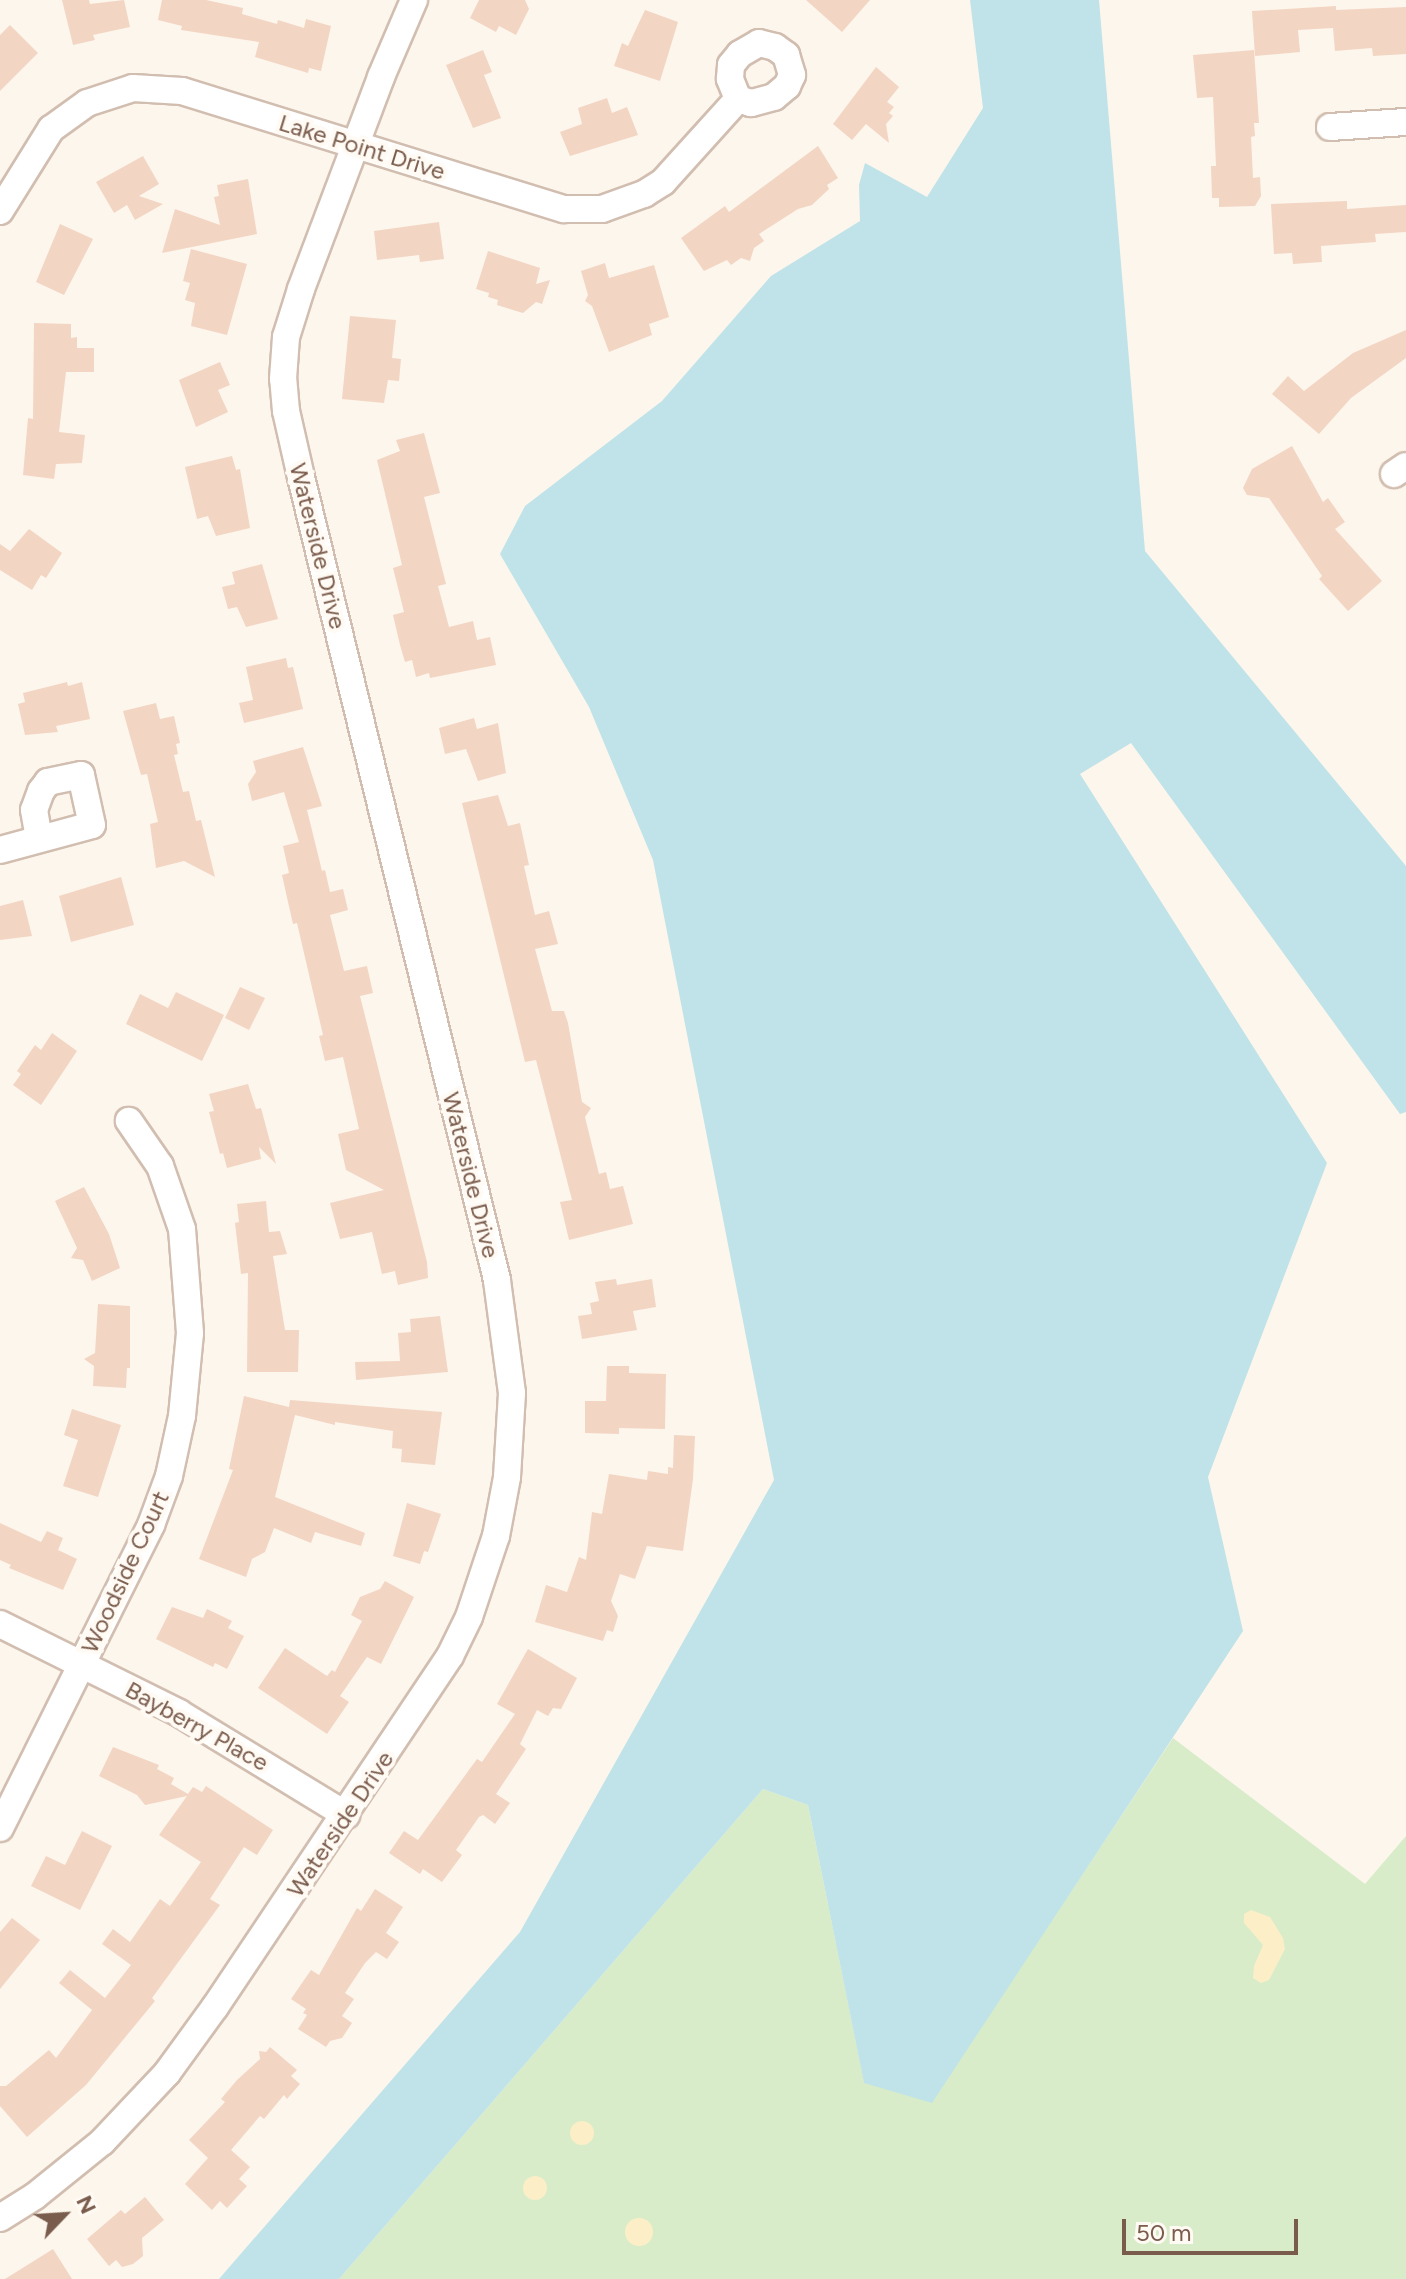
<!DOCTYPE html>
<style>
body{margin:0}
#map{position:relative;width:1406px;height:2279px;overflow:hidden;background:#fdf6ec;font-family:Figtree,sans-serif}
div>[style]{position:absolute}
.green>*{inset:0;background:#d8ecc9}
.sand>*{inset:0;background:#fcefc7}
.round{border-radius:50%}
.water>*{inset:0;background:#bfe3e8}
.building>*{inset:0;background:#f3d5c3}
.roads{filter:drop-shadow(2px 0 #d1beb0) drop-shadow(-2px 0 #d1beb0) drop-shadow(0 2px #d1beb0) drop-shadow(0 -2px #d1beb0)}
.minor>*{height:26px;margin:-13px;padding:0 13px;transform-origin:13px;border-radius:13px;background:#fff}
span{translate:-50% -50%;white-space:nowrap;text-align:center;line-height:1.15;-webkit-text-stroke:8px #fffaf3;paint-order:stroke}
.street-label{font-size:24px;color:#7a5c4d}
.north{position:absolute;left:24px;top:2175px;width:80px;height:80px;-webkit-text-stroke:6px #fffaf3;paint-order:stroke;rotate:65deg;font-size:22px;font-weight:700;line-height:32px;text-align:center;color:#7a5c4d}
.north::after{content:'';display:block;margin:auto;width:28px;height:36px;background:#7a5c4d;clip-path:polygon(50% 0,100% 100%,50% 72%,0 100%)}
.scale{position:absolute;left:1122px;top:2219px;width:176px;height:36px;box-sizing:border-box;border:4px solid #7a5c4d;border-top:0;padding-left:10px;font-size:24px;line-height:28px;white-space:nowrap;color:#7a5c4d;-webkit-text-stroke:6px #fffaf3;paint-order:stroke}
</style>
<div id="map">
<div class="green">
<div style="clip-path:polygon(1173px 1738px,1365px 1884px,1406px 1836px,1406px 2279px,339px 2279px,763px 1789px,808px 1805px,864px 2082px,931px 2102px)"></div>
</div>
<div class="sand">
<div style="clip-path:polygon(1251px 1910px,1270px 1917px,1283px 1938px,1285px 1949px,1269px 1980px,1261px 1983px,1253px 1978px,1254px 1966px,1263px 1945px,1244px 1923px,1244px 1914px)"></div>
<div class="round" style="left:570px;top:2121px;width:24px;height:24px"></div>
<div class="round" style="left:523px;top:2176px;width:24px;height:24px"></div>
<div class="round" style="left:625px;top:2218px;width:28px;height:28px"></div>
</div>
<div class="water">
<div style="clip-path:polygon(970px 0,1099px 0,1145px 551px,1406px 866px,1406px 1112px,1400px 1114px,1131px 743px,1080px 774px,1327px 1163px,1208px 1477px,1243px 1631px,932px 2103px,864px 2083px,808px 1805px,763px 1789px,339px 2279px,219px 2279px,520px 1932px,774px 1480px,653px 860px,589px 707px,500px 554px,525px 506px,662px 401px,771px 276px,860px 221px,859px 185px,865px 163px,927px 197px,983px 108px)"></div>
</div>
<div class="building">
<div style="clip-path:polygon(62px 0,89px 0,90px 4px,124px 0,130px 27px,93px 35px,95px 40px,73px 45px)"></div>
<div style="clip-path:polygon(162px 0,206px 0,243px 8px,242px 14px,277px 24px,278px 20px,304px 28px,306px 19px,331px 26px,321px 71px,309px 68px,308px 73px,255px 57px,259px 42px,181px 30px,182px 26px,158px 20px)"></div>
<div style="clip-path:polygon(479px 0,525px 0,529px 9px,516px 35px,499px 26px,496px 32px,470px 18px)"></div>
<div style="clip-path:polygon(806px 0,870px 0,842px 32px)"></div>
<div style="clip-path:polygon(1336px 6px,1336px 10px,1406px 7px,1406px 54px,1373px 56px,1372px 48px,1335px 51px,1333px 28px,1298px 30px,1300px 52px,1255px 56px,1252px 11px)"></div>
<div style="clip-path:polygon(645px 10px,678px 22px,660px 81px,614px 66px,622px 43px,628px 46px)"></div>
<div style="clip-path:polygon(10px 25px,38px 53px,0 91px,0 35px)"></div>
<div style="clip-path:polygon(483px 50px,492px 72px,484px 75px,501px 118px,473px 128px,446px 65px)"></div>
<div style="clip-path:polygon(1254px 50px,1259px 123px,1254px 123px,1255px 136px,1251px 137px,1253px 178px,1260px 177px,1261px 196px,1255px 206px,1219px 207px,1219px 198px,1212px 198px,1211px 166px,1216px 166px,1213px 97px,1197px 98px,1193px 55px)"></div>
<div style="clip-path:polygon(876px 67px,899px 87px,887px 102px,894px 107px,889px 113px,893px 116px,886px 124px,889px 143px,866px 124px,852px 140px,833px 124px)"></div>
<div style="clip-path:polygon(607px 98px,612px 113px,627px 107px,638px 135px,570px 156px,560px 132px,582px 124px,578px 108px)"></div>
<div style="clip-path:polygon(818px 146px,838px 178px,827px 185px,829px 189px,812px 205px,798px 209px,759px 234px,764px 241px,754px 248px,750px 261px,741px 258px,731px 265px,727px 260px,704px 271px,681px 238px,725px 206px,729px 212px)"></div>
<div style="clip-path:polygon(143px 156px,159px 184px,139px 196px,163px 204px,135px 220px,127px 205px,114px 213px,96px 182px)"></div>
<div style="clip-path:polygon(248px 179px,257px 234px,162px 253px,175px 209px,220px 225px,214px 197px,219px 196px,217px 185px)"></div>
<div style="clip-path:polygon(1347px 201px,1347px 209px,1406px 205px,1406px 232px,1375px 234px,1376px 242px,1321px 246px,1322px 262px,1293px 264px,1292px 253px,1274px 254px,1271px 204px)"></div>
<div style="clip-path:polygon(439px 222px,444px 259px,420px 262px,419px 255px,377px 260px,374px 231px)"></div>
<div style="clip-path:polygon(60px 224px,93px 239px,64px 295px,36px 282px)"></div>
<div style="clip-path:polygon(191px 249px,247px 264px,227px 335px,191px 326px,195px 303px,185px 300px,190px 283px,183px 281px)"></div>
<div style="clip-path:polygon(488px 251px,540px 268px,536px 284px,550px 280px,542px 304px,536px 302px,523px 313px,497px 305px,498px 300px,488px 297px,489px 293px,476px 289px)"></div>
<div style="clip-path:polygon(605px 263px,609px 278px,654px 265px,669px 317px,649px 324px,652px 335px,609px 352px,592px 306px,585px 301px,588px 295px,581px 271px)"></div>
<div style="clip-path:polygon(350px 316px,396px 320px,392px 358px,401px 359px,399px 381px,388px 380px,384px 403px,342px 399px)"></div>
<div style="clip-path:polygon(34px 323px,71px 324px,71px 338px,77px 337px,77px 348px,94px 348px,94px 372px,66px 372px,59px 432px,85px 435px,82px 463px,56px 464px,54px 479px,23px 475px,28px 418px,33px 419px)"></div>
<div style="clip-path:polygon(1406px 330px,1406px 358px,1351px 398px,1319px 434px,1272px 394px,1288px 376px,1304px 391px,1353px 353px)"></div>
<div style="clip-path:polygon(220px 362px,230px 385px,218px 390px,228px 412px,196px 427px,179px 380px)"></div>
<div style="clip-path:polygon(424px 433px,440px 493px,424px 497px,446px 584px,438px 586px,449px 627px,473px 621px,477px 640px,490px 637px,496px 665px,430px 678px,429px 673px,416px 677px,412px 660px,405px 662px,400px 645px,393px 615px,404px 612px,393px 568px,402px 565px,377px 460px,400px 451px,396px 440px)"></div>
<div style="clip-path:polygon(1292px 446px,1323px 502px,1328px 498px,1345px 522px,1335px 529px,1382px 581px,1348px 611px,1319px 579px,1322px 576px,1269px 498px,1247px 495px,1243px 488px,1252px 469px)"></div>
<div style="clip-path:polygon(232px 456px,236px 470px,240px 469px,250px 528px,216px 536px,208px 516px,197px 519px,185px 467px)"></div>
<div style="clip-path:polygon(29px 529px,62px 553px,46px 578px,41px 575px,32px 590px,0 570px,0 544px,10px 551px)"></div>
<div style="clip-path:polygon(262px 564px,278px 619px,246px 627px,237px 607px,228px 609px,222px 587px,235px 584px,232px 572px)"></div>
<div style="clip-path:polygon(286px 658px,288px 668px,293px 667px,303px 709px,244px 723px,239px 703px,253px 700px,246px 667px)"></div>
<div style="clip-path:polygon(67px 682px,68px 686px,82px 682px,90px 719px,56px 726px,58px 732px,25px 735px,18px 704px,25px 702px,23px 693px)"></div>
<div style="clip-path:polygon(156px 703px,160px 719px,174px 716px,180px 743px,176px 744px,178px 754px,174px 755px,183px 792px,189px 791px,196px 821px,201px 820px,215px 877px,184px 861px,156px 868px,150px 824px,158px 822px,147px 774px,141px 775px,123px 711px)"></div>
<div style="clip-path:polygon(474px 718px,477px 729px,498px 723px,506px 773px,478px 781px,466px 749px,445px 754px,439px 728px)"></div>
<div style="clip-path:polygon(303px 747px,322px 806px,307px 810px,322px 871px,325px 870px,330px 892px,343px 889px,348px 910px,330px 915px,344px 971px,367px 966px,373px 993px,360px 996px,427px 1262px,428px 1278px,398px 1285px,395px 1271px,382px 1274px,372px 1232px,340px 1239px,330px 1203px,384px 1190px,346px 1170px,338px 1134px,359px 1129px,343px 1057px,325px 1061px,319px 1036px,323px 1035px,297px 923px,293px 924px,288px 902px,282px 875px,289px 873px,283px 846px,299px 842px,284px 792px,252px 801px,248px 784px,256px 772px,253px 761px)"></div>
<div style="clip-path:polygon(498px 795px,508px 826px,520px 823px,529px 865px,524px 866px,535px 915px,549px 911px,558px 944px,535px 949px,552px 1011px,564px 1011px,568px 1023px,582px 1102px,591px 1108px,585px 1117px,599px 1174px,606px 1172px,610px 1189px,623px 1186px,633px 1224px,569px 1240px,560px 1202px,572px 1200px,536px 1060px,525px 1062px,462px 803px)"></div>
<div style="clip-path:polygon(121px 877px,134px 925px,71px 942px,59px 896px)"></div>
<div style="clip-path:polygon(23px 900px,32px 936px,0 940px,0 906px)"></div>
<div style="clip-path:polygon(240px 987px,265px 998px,249px 1030px,225px 1018px)"></div>
<div style="clip-path:polygon(176px 992px,224px 1015px,202px 1061px,126px 1024px,140px 994px,168px 1008px)"></div>
<div style="clip-path:polygon(52px 1033px,77px 1051px,41px 1105px,13px 1085px,21px 1074px,17px 1071px,35px 1045px,41px 1050px)"></div>
<div style="clip-path:polygon(248px 1084px,256px 1109px,261px 1108px,276px 1164px,259px 1147px,261px 1159px,227px 1168px,223px 1153px,220px 1154px,209px 1112px,214px 1111px,209px 1094px)"></div>
<div style="clip-path:polygon(84px 1187px,109px 1234px,120px 1268px,92px 1281px,83px 1260px,71px 1258px,77px 1248px,55px 1201px)"></div>
<div style="clip-path:polygon(266px 1201px,269px 1232px,280px 1231px,287px 1254px,273px 1256px,285px 1330px,299px 1330px,298px 1372px,247px 1372px,248px 1273px,241px 1274px,235px 1223px,239px 1222px,237px 1204px)"></div>
<div style="clip-path:polygon(616px 1279px,617px 1285px,652px 1279px,656px 1307px,633px 1311px,637px 1330px,582px 1339px,578px 1316px,592px 1314px,590px 1303px,599px 1301px,595px 1282px)"></div>
<div style="clip-path:polygon(98px 1304px,130px 1306px,130px 1368px,127px 1368px,126px 1388px,93px 1386px,94px 1366px,84px 1359px,95px 1353px)"></div>
<div style="clip-path:polygon(440px 1316px,448px 1372px,356px 1380px,355px 1362px,400px 1361px,398px 1333px,411px 1332px,410px 1319px)"></div>
<div style="clip-path:polygon(607px 1366px,629px 1366px,629px 1373px,666px 1374px,665px 1429px,619px 1428px,619px 1434px,585px 1433px,585px 1401px,606px 1401px)"></div>
<div style="clip-path:polygon(244px 1396px,289px 1407px,290px 1400px,442px 1412px,435px 1465px,401px 1462px,402px 1449px,392px 1448px,393px 1431px,335px 1422px,335px 1425px,295px 1415px,275px 1497px,365px 1533px,361px 1546px,315px 1532px,311px 1543px,274px 1528px,265px 1552px,252px 1559px,246px 1577px,199px 1559px,233px 1470px,229px 1469px)"></div>
<div style="clip-path:polygon(72px 1409px,121px 1425px,98px 1497px,63px 1486px,78px 1440px,64px 1435px)"></div>
<div style="clip-path:polygon(674px 1435px,695px 1436px,693px 1479px,683px 1551px,647px 1546px,635px 1579px,620px 1574px,611px 1601px,618px 1616px,613px 1632px,607px 1630px,603px 1641px,535px 1622px,546px 1585px,567px 1592px,579px 1557px,586px 1560px,592px 1512px,602px 1514px,609px 1474px,647px 1480px,648px 1471px,668px 1474px,668px 1467px,673px 1468px)"></div>
<div style="clip-path:polygon(407px 1503px,441px 1514px,428px 1552px,424px 1551px,420px 1564px,393px 1556px)"></div>
<div style="clip-path:polygon(0 1523px,41px 1542px,47px 1531px,63px 1538px,58px 1550px,77px 1559px,63px 1590px,9px 1568px,11px 1565px,0 1560px)"></div>
<div style="clip-path:polygon(385px 1581px,414px 1597px,381px 1664px,367px 1657px,340px 1696px,349px 1702px,327px 1734px,258px 1688px,285px 1648px,327px 1676px,332px 1670px,335px 1672px,362px 1621px,351px 1615px,360px 1597px,380px 1589px)"></div>
<div style="clip-path:polygon(172px 1607px,203px 1618px,207px 1609px,232px 1621px,228px 1628px,244px 1636px,227px 1669px,215px 1663px,213px 1667px,156px 1639px)"></div>
<div style="clip-path:polygon(528px 1649px,577px 1678px,561px 1709px,553px 1708px,548px 1716px,537px 1710px,520px 1744px,526px 1749px,496px 1794px,510px 1803px,495px 1824px,483px 1815px,479px 1817px,456px 1850px,462px 1855px,442px 1882px,423px 1869px,420px 1874px,389px 1853px,404px 1831px,418px 1840px,477px 1759px,482px 1762px,515px 1714px,497px 1704px)"></div>
<div style="clip-path:polygon(113px 1747px,159px 1765px,157px 1769px,174px 1778px,171px 1784px,188px 1794px,193px 1787px,202px 1792px,206px 1786px,273px 1830px,257px 1855px,244px 1847px,210px 1899px,220px 1905px,152px 1998px,155px 2001px,86px 2085px,27px 2137px,0 2106px,0 2086px,6px 2086px,49px 2050px,56px 2058px,92px 2010px,59px 1983px,70px 1970px,105px 1998px,131px 1965px,102px 1944px,113px 1929px,130px 1942px,160px 1899px,170px 1906px,201px 1862px,159px 1835px,187px 1796px,145px 1805px,137px 1795px,99px 1776px)"></div>
<div style="clip-path:polygon(82px 1831px,112px 1846px,80px 1910px,31px 1886px,46px 1856px,65px 1865px)"></div>
<div style="clip-path:polygon(375px 1889px,403px 1907px,386px 1933px,399px 1942px,387px 1959px,376px 1952px,365px 1963px,345px 1993px,354px 1999px,342px 2016px,352px 2023px,342px 2038px,330px 2041px,326px 2047px,298px 2029px,307px 2015px,303px 2013px,306px 2009px,291px 1999px,311px 1970px,319px 1975px,357px 1908px,361px 1911px)"></div>
<div style="clip-path:polygon(12px 1918px,40px 1940px,0 1989px,0 1932px)"></div>
<div style="clip-path:polygon(270px 2047px,297px 2070px,291px 2076px,300px 2084px,287px 2099px,284px 2095px,264px 2119px,260px 2116px,231px 2150px,250px 2167px,239px 2179px,247px 2186px,227px 2208px,220px 2201px,212px 2210px,185px 2184px,208px 2158px,189px 2140px,225px 2102px,221px 2099px,237px 2080px,260px 2059px,259px 2051px,266px 2052px)"></div>
<div style="clip-path:polygon(145px 2197px,164px 2220px,142px 2238px,143px 2256px,133px 2264px,122px 2267px,116px 2260px,109px 2266px,87px 2239px,121px 2210px,125px 2214px)"></div>
<div style="clip-path:polygon(53px 2249px,72px 2279px,5px 2279px)"></div>
</div>
<div class="roads">
<div class="minor">
<div style="left:759px;top:43px;width:16px;rotate:14deg"></div>
<div style="left:775px;top:47px;width:14px;rotate:36deg"></div>
<div style="left:786px;top:55px;width:21px;rotate:73deg"></div>
<div style="left:792px;top:75px;width:12px;rotate:114deg"></div>
<div style="left:787px;top:86px;width:17px;rotate:140deg"></div>
<div style="left:774px;top:97px;width:24px;rotate:165deg"></div>
<div style="left:751px;top:103px;width:14px;rotate:-163deg"></div>
<div style="left:738px;top:99px;width:22px;rotate:-112deg"></div>
<div style="left:730px;top:79px;width:14px;rotate:-86deg"></div>
<div style="left:731px;top:65px;width:14px;rotate:-51deg"></div>
<div style="left:740px;top:54px;width:22px;rotate:-30deg"></div>
<div style="left:1330px;top:127px;width:76px;rotate:-3.8deg"></div>
<div style="left:0;top:211px;width:97px;rotate:-58.1deg"></div>
<div style="left:51px;top:129px;width:44px;rotate:-35.8deg"></div>
<div style="left:87px;top:103px;width:48px;rotate:-18.1deg"></div>
<div style="left:133px;top:88px;width:49px;rotate:3.5deg"></div>
<div style="left:182px;top:91px;width:400px;rotate:17.2deg"></div>
<div style="left:564px;top:209px;width:38px"></div>
<div style="left:602px;top:209px;width:45px;rotate:-19.7deg"></div>
<div style="left:644px;top:194px;width:22px;rotate:-32deg"></div>
<div style="left:663px;top:182px;width:112px;rotate:-47.9deg"></div>
<div style="left:1394px;top:474px;width:14px;rotate:-34deg"></div>
<div style="left:0;top:850px;width:95px;rotate:-15.2deg"></div>
<div style="left:92px;top:825px;width:51px;rotate:-102.4deg"></div>
<div style="left:81px;top:775px;width:34px;rotate:168deg"></div>
<div style="left:48px;top:782px;width:11px;rotate:128deg"></div>
<div style="left:41px;top:791px;width:20px;rotate:110deg"></div>
<div style="left:34px;top:810px;width:29px;rotate:80deg"></div>
<div style="left:0;top:1624px;width:200px;rotate:26.4deg"></div>
<div style="left:179px;top:1713px;width:196px;rotate:31.4deg"></div>
<div style="left:0;top:1828px;width:339px;rotate:-63.5deg"></div>
<div style="left:151px;top:1525px;width:52px;rotate:-69.8deg"></div>
<div style="left:169px;top:1476px;width:61px;rotate:-77.8deg"></div>
<div style="left:182px;top:1416px;width:83px;rotate:-84.5deg"></div>
<div style="left:190px;top:1333px;width:104px;rotate:-94.4deg"></div>
<div style="left:182px;top:1229px;width:67px;rotate:-109.2deg"></div>
<div style="left:160px;top:1166px;width:55px;rotate:-124.6deg"></div>
<div style="left:0;top:2218px;width:41px;rotate:-32.2deg"></div>
<div style="left:35px;top:2196px;width:86px;rotate:-38.9deg"></div>
<div style="left:102px;top:2142px;width:95px;rotate:-46.7deg"></div>
<div style="left:167px;top:2073px;width:82px;rotate:-54deg"></div>
<div style="left:215px;top:2007px;width:422px;rotate:-56.2deg"></div>
<div style="left:450px;top:1656px;width:43px;rotate:-64deg"></div>
<div style="left:469px;top:1617px;width:85px;rotate:-71.6deg"></div>
<div style="left:496px;top:1536px;width:60px;rotate:-79.4deg"></div>
<div style="left:507px;top:1477px;width:84px;rotate:-86.6deg"></div>
<div style="left:512px;top:1393px;width:114px;rotate:-97.6deg"></div>
<div style="left:497px;top:1280px;width:827px;rotate:-103.72deg"></div>
<div style="left:301px;top:477px;width:68px;rotate:-102.8deg"></div>
<div style="left:286px;top:411px;width:32px;rotate:-95deg"></div>
<div style="left:283px;top:379px;width:42px;rotate:-85.9deg"></div>
<div style="left:286px;top:337px;width:50px;rotate:-72.6deg"></div>
<div style="left:301px;top:289px;width:227px;rotate:-69.3deg"></div>
<div style="left:381px;top:77px;width:84px;rotate:-66.8deg"></div>
</div>
</div>
<div class="street-label">
<span style="left:362px;top:147px;rotate:17deg">Lake Point Drive</span>
<span style="left:318px;top:546px;rotate:76deg">Waterside Drive</span>
<span style="left:471px;top:1175px;rotate:76deg">Waterside Drive</span>
<span style="left:125px;top:1572px;rotate:-65deg">Woodside Court</span>
<span style="left:197px;top:1726px;rotate:29deg">Bayberry Place</span>
<span style="left:340px;top:1824px;rotate:-56deg">Waterside Drive</span>
</div>
<div class="north">N</div>
<div class="scale">50 m</div>
</div>
